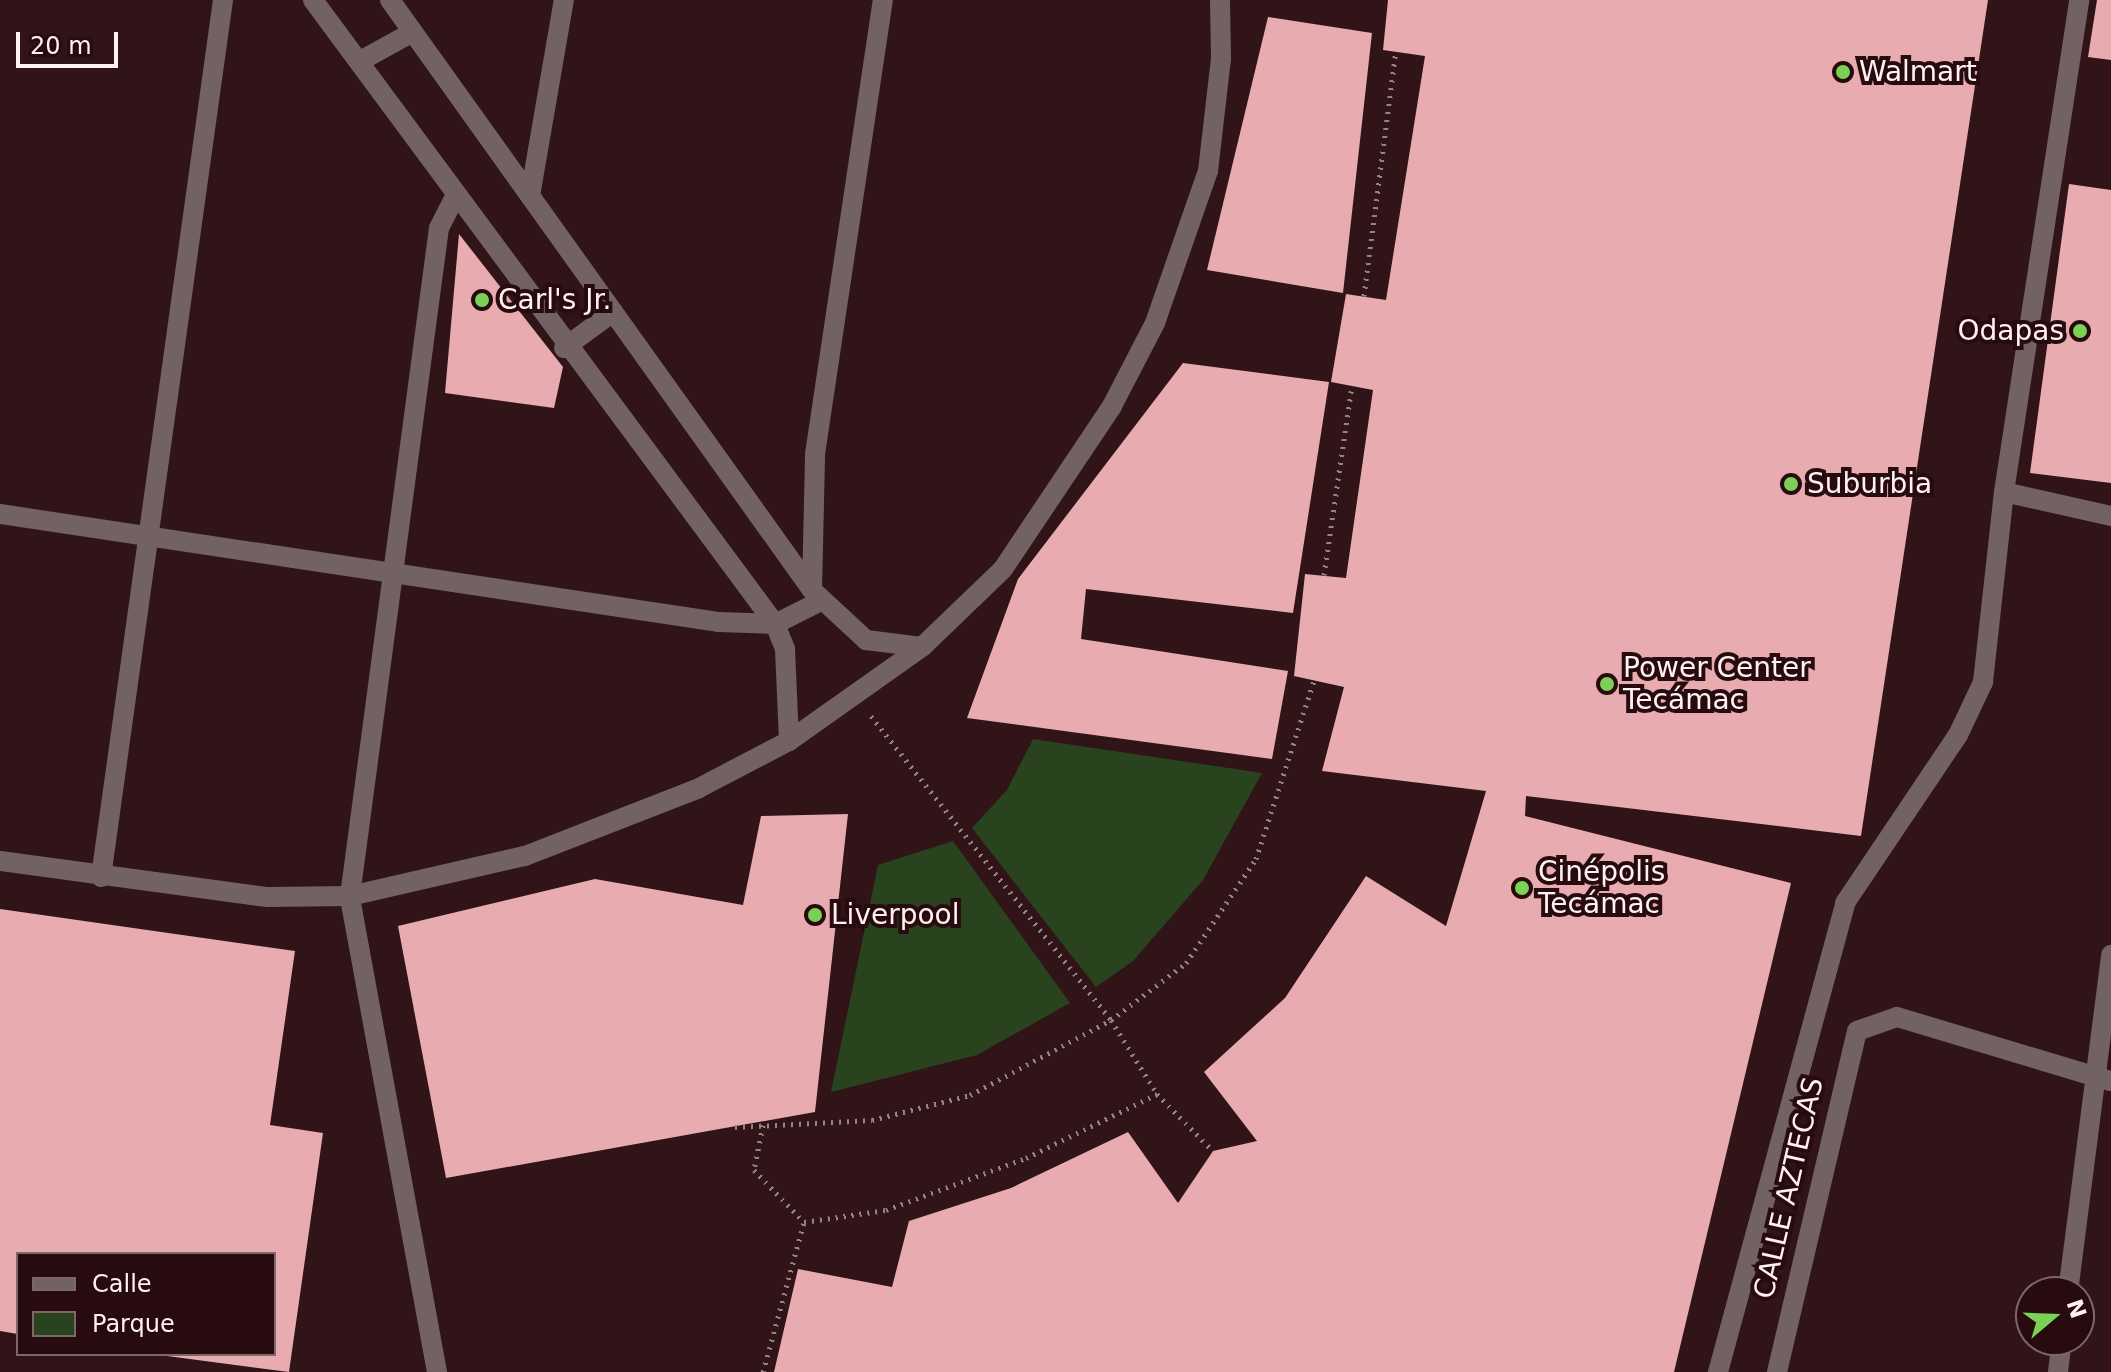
<!DOCTYPE html>
<meta charset="utf-8">
<style>
body{margin:0}
#map{position:relative;width:2111px;height:1372px;overflow:hidden;background:#311418;font-family:"DejaVu Sans",sans-serif}
div>[style]{position:absolute}
.green>*{inset:0;background:#29431f}
.building>*{inset:0;background:#e8abb0}
.path>*{height:5px;margin-top:-2.5px;transform-origin:0;background:repeating-linear-gradient(90deg,#988285 0 2px,transparent 0 8px)}
.lane>*{height:20px;margin:-10px;padding:0 10px;transform-origin:10px;border-radius:10px;background:#726263}
.street>*{height:20px;margin:-10px;padding:0 10px;transform-origin:10px;border-radius:10px;background:#726263}
.dots>*{width:22px;height:22px;translate:-50% -50%;box-sizing:border-box;border:4px solid #270b0f;border-radius:50%}
span{translate:-50% -50%;white-space:nowrap;text-align:center;line-height:1.15;-webkit-text-stroke:8px #270b0f;paint-order:stroke}
.poi-label{font-size:28px;color:#fff1f2}
.left{translate:0 -50%;text-align:left}
.right{translate:-100% -50%;text-align:right}
.street-label{font-size:28px;color:#fff1f2}
.legend{position:absolute;left:16px;top:1252px;width:260px;height:104px;box-sizing:border-box;background:#270b0f;border:2px solid #7d676a;margin:0;padding:10px 14px;list-style:none;font-size:24px;color:#fff1f2}
.legend li{display:flex;align-items:center;gap:16px;height:40px}
.legend b{width:40px;border:2px solid #7d676a}
.north{position:absolute;left:2015px;top:1276px;width:80px;height:80px;box-sizing:border-box;background:#270b0f;border:2px solid #7d676a;border-radius:50%;rotate:71deg;font-size:22px;font-weight:700;line-height:32px;text-align:center;color:#fff1f2}
.north::after{content:'';display:block;margin:auto;width:28px;height:36px;background:#7bd156;clip-path:polygon(50% 0,100% 100%,50% 72%,0 100%)}
.scale{position:absolute;left:16px;top:32px;width:102px;height:36px;box-sizing:border-box;border:4px solid #fff1f2;border-top:0;padding-left:10px;font-size:24px;line-height:28px;white-space:nowrap;color:#fff1f2;-webkit-text-stroke:6px #270b0f;paint-order:stroke}
</style>
<div id="map">
<div class="green">
<div style="clip-path:polygon(1033px 739px,1262px 773px,1203px 880px,1133px 961px,1096px 987px,972px 828px,1007px 790px)"></div>
<div style="clip-path:polygon(953px 841px,1070px 1003px,977px 1055px,831px 1092px,878px 865px)"></div>
</div>
<div class="building">
<div style="clip-path:polygon(1388px 0,1988px 0,1861px 836px,1526px 796px,1525px 816px,1791px 883px,1674px 1372px,774px 1372px,798px 1269px,892px 1287px,909px 1221px,1011px 1188px,1128px 1132px,1178px 1203px,1213px 1151px,1257px 1141px,1204px 1072px,1285px 998px,1366px 876px,1446px 926px,1486px 791px,1322px 771px,1344px 687px,1294px 676px,1305px 574px,1346px 578px,1373px 390px,1331px 382px,1346px 294px,1386px 300px,1425px 56px,1383px 50px)"></div>
<div style="clip-path:polygon(2097px 0,2111px 0,2111px 60px,2088px 57px)"></div>
<div style="clip-path:polygon(1268px 17px,1372px 33px,1343px 293px,1207px 270px)"></div>
<div style="clip-path:polygon(2069px 184px,2111px 190px,2111px 483px,2030px 473px)"></div>
<div style="clip-path:polygon(459px 234px,563px 367px,554px 408px,445px 393px)"></div>
<div style="clip-path:polygon(1183px 363px,1329px 382px,1293px 613px,1086px 589px,1081px 639px,1288px 671px,1272px 759px,967px 718px,1018px 579px)"></div>
<div style="clip-path:polygon(848px 814px,815px 1112px,446px 1178px,398px 926px,595px 879px,743px 905px,761px 816px)"></div>
<div style="clip-path:polygon(0 909px,295px 951px,270px 1125px,323px 1133px,289px 1372px,167px 1356px,274px 1354px,274px 1254px,18px 1254px,18px 1334px,0 1331px)"></div>
</div>
<div class="path">
<div style="left:1364px;top:296px;width:247px;rotate:-82.6deg"></div>
<div style="left:1324px;top:575px;width:191px;rotate:-81.6deg"></div>
<div style="left:871px;top:716px;width:387px;rotate:51.7deg"></div>
<div style="left:1111px;top:1020px;width:87px;rotate:58.1deg"></div>
<div style="left:1157px;top:1094px;width:80px;rotate:45.5deg"></div>
<div style="left:763px;top:1125px;width:46px;rotate:101.3deg"></div>
<div style="left:754px;top:1170px;width:72px;rotate:46.1deg"></div>
<div style="left:735px;top:1127px;width:137px;rotate:-2.9deg"></div>
<div style="left:872px;top:1120px;width:101px;rotate:-14.3deg"></div>
<div style="left:970px;top:1095px;width:160px;rotate:-28deg"></div>
<div style="left:1111px;top:1020px;width:94px;rotate:-37.2deg"></div>
<div style="left:1186px;top:963px;width:125px;rotate:-56.1deg"></div>
<div style="left:1256px;top:859px;width:188px;rotate:-72deg"></div>
<div style="left:763px;top:1372px;width:156px;rotate:-74.7deg"></div>
<div style="left:804px;top:1222px;width:83px;rotate:-8.3deg"></div>
<div style="left:886px;top:1210px;width:149px;rotate:-20.4deg"></div>
<div style="left:1026px;top:1158px;width:146px;rotate:-26deg"></div>
</div>
<div class="lane">
<div style="left:313px;top:0;width:776px;rotate:53.48deg"></div>
<div style="left:775px;top:624px;width:27px;rotate:68deg"></div>
<div style="left:785px;top:649px;width:92px;rotate:87.5deg"></div>
<div style="left:390px;top:0;width:725px;rotate:54.43deg"></div>
<div style="left:812px;top:590px;width:74px;rotate:42.8deg"></div>
<div style="left:866px;top:640px;width:56px;rotate:7.1deg"></div>
<div style="left:362px;top:60px;width:58px;rotate:-28.8deg"></div>
<div style="left:530px;top:196px;width:199px;rotate:-80.2deg"></div>
<div style="left:564px;top:348px;width:61px;rotate:-36.3deg"></div>
<div style="left:2004px;top:492px;width:110px;rotate:12.6deg"></div>
<div style="left:0;top:514px;width:726px;rotate:8.55deg"></div>
<div style="left:718px;top:622px;width:57px;rotate:2deg"></div>
<div style="left:775px;top:624px;width:51px;rotate:-26.6deg"></div>
<div style="left:812px;top:590px;width:136px;rotate:-88.7deg"></div>
<div style="left:815px;top:454px;width:459px;rotate:-81.5deg"></div>
<div style="left:0;top:861px;width:270px;rotate:7.7deg"></div>
<div style="left:268px;top:897px;width:82px;rotate:-0.7deg"></div>
<div style="left:350px;top:896px;width:180px;rotate:-12.9deg"></div>
<div style="left:525px;top:856px;width:187px;rotate:-21.3deg"></div>
<div style="left:699px;top:788px;width:102px;rotate:-27.6deg"></div>
<div style="left:789px;top:741px;width:163px;rotate:-35.3deg"></div>
<div style="left:922px;top:647px;width:112px;rotate:-43.9deg"></div>
<div style="left:1003px;top:569px;width:196px;rotate:-56.2deg"></div>
<div style="left:1112px;top:406px;width:93px;rotate:-62.6deg"></div>
<div style="left:1155px;top:323px;width:161px;rotate:-70.8deg"></div>
<div style="left:1208px;top:171px;width:114px;rotate:-83.4deg"></div>
<div style="left:1221px;top:58px;width:58px;rotate:-91deg"></div>
<div style="left:101px;top:877px;width:885px;rotate:-82.08deg"></div>
<div style="left:437px;top:1372px;width:484px;rotate:-100.4deg"></div>
<div style="left:350px;top:896px;width:674px;rotate:-82.41deg"></div>
<div style="left:439px;top:228px;width:33px;rotate:-63deg"></div>
<div style="left:1718px;top:1372px;width:486px;rotate:-74.8deg"></div>
<div style="left:1845px;top:903px;width:202px;rotate:-56.1deg"></div>
<div style="left:1958px;top:735px;width:59px;rotate:-64.7deg"></div>
<div style="left:1983px;top:682px;width:191px;rotate:-83.7deg"></div>
<div style="left:2004px;top:492px;width:498px;rotate:-81.3deg"></div>
</div>
<div class="street">
<div style="left:2068px;top:1292px;width:340px;rotate:-82.7deg"></div>
<div style="left:1777px;top:1372px;width:350px;rotate:-76.8deg"></div>
<div style="left:1857px;top:1031px;width:42px;rotate:-19.3deg"></div>
<div style="left:1897px;top:1017px;width:223px;rotate:16.7deg"></div>
<div style="left:2058px;top:1372px;width:32px;rotate:-83deg"></div>
</div>
<div class="dots">
<div style="left:1843px;top:72px;background:#7bd156"></div>
<div style="left:482px;top:300px;background:#7bd156"></div>
<div style="left:2080px;top:331px;background:#7bd156"></div>
<div style="left:1791px;top:484px;background:#7bd156"></div>
<div style="left:1607px;top:684px;background:#7bd156"></div>
<div style="left:1522px;top:888px;background:#7bd156"></div>
<div style="left:815px;top:915px;background:#7bd156"></div>
</div>
<div class="poi-label">
<span class="left" style="left:1859px;top:72px">Walmart</span>
<span class="left" style="left:498px;top:300px">Carl's Jr.</span>
<span class="right" style="left:2064px;top:331px">Odapas</span>
<span class="left" style="left:1807px;top:484px">Suburbia</span>
<span class="left" style="left:1623px;top:684px">Power Center<br>Tecámac</span>
<span class="left" style="left:1538px;top:888px">Cinépolis<br>Tecámac</span>
<span class="left" style="left:831px;top:915px">Liverpool</span>
</div>
<div class="street-label">
<span style="left:1789px;top:1188px;rotate:-77deg">CALLE AZTECAS</span>
</div>
<ul class="legend">
<li><b style="height:10px;background:#726263"></b>Calle</li>
<li><b style="height:22px;background:#29431f"></b>Parque</li>
</ul>
<div class="north">N</div>
<div class="scale">20 m</div>
</div>
